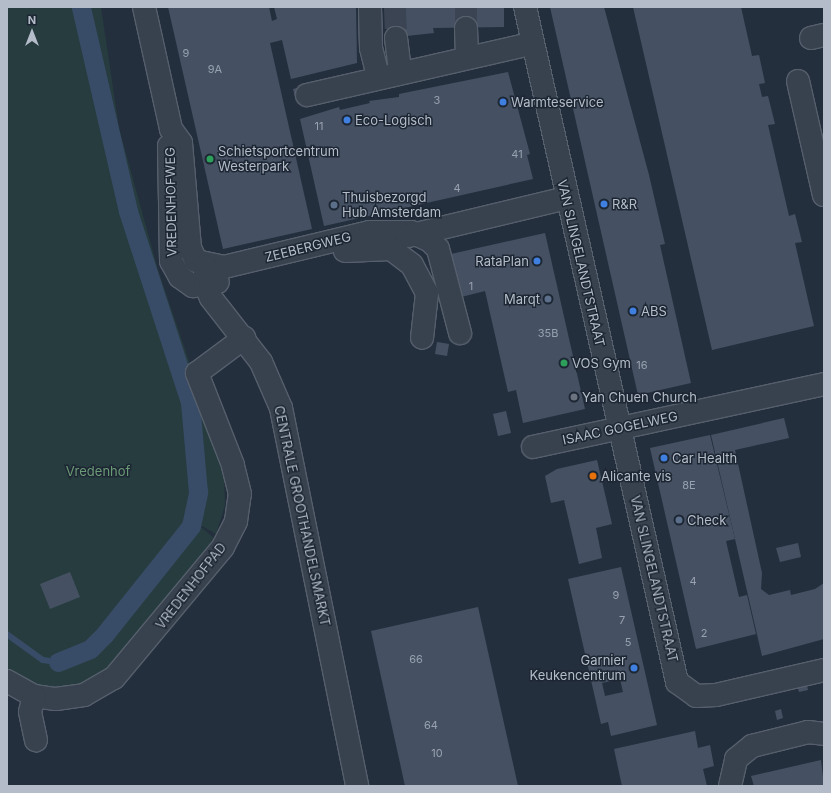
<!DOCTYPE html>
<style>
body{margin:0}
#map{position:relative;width:831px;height:793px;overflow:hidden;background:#242f3e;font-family:Inter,sans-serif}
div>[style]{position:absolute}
.green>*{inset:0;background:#263c3f}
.stream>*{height:5.5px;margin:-2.75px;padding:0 2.75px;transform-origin:2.75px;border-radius:2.75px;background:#394c67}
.canal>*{height:19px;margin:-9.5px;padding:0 9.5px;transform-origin:9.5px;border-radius:9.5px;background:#394c67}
.building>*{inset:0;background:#455162}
.minor-tunnel>*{height:22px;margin-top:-11px;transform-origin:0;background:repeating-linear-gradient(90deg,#3a4453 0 22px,transparent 0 33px)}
.roads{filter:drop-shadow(1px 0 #565f6c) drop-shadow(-1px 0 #565f6c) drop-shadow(0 1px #565f6c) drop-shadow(0 -1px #565f6c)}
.minor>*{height:22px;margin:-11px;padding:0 11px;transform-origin:11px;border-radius:11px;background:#38414e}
.dots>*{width:11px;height:11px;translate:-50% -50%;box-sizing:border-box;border:2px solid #1d2633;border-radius:50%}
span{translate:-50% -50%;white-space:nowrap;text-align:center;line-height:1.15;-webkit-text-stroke:3px #1d2633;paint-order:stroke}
.number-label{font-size:11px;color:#98a1af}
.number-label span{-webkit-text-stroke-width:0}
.poi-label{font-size:13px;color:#b4bcc9}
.left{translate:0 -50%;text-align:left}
.right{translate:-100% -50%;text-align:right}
.street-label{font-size:13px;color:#b4bcc9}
.park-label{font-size:13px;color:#6b9a76}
.frame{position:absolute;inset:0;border:8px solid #b4bcc9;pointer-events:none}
.north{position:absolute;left:12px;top:12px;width:40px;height:40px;-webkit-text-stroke:3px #1d2633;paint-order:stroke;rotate:0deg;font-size:11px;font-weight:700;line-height:16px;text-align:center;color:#b4bcc9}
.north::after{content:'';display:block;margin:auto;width:14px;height:18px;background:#b4bcc9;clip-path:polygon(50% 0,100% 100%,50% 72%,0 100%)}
</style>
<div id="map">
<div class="green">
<div style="clip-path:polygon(7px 7px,101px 7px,119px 128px,158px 270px,206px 411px,224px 478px,225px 505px,216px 534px,195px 522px,214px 538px,127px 649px,108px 671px,74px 687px,49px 690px,7px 674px)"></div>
</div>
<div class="stream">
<div style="left:7px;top:634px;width:44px;rotate:35.8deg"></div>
<div style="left:43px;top:660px;width:15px;rotate:8deg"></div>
</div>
<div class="canal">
<div style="left:58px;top:662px;width:35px;rotate:-22deg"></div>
<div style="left:90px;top:649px;width:20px;rotate:-45deg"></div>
<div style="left:104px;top:635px;width:139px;rotate:-51.4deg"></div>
<div style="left:191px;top:526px;width:35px;rotate:-78deg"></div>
<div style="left:198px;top:492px;width:90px;rotate:-95.1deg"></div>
<div style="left:190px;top:402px;width:201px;rotate:-108deg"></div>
<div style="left:128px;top:211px;width:209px;rotate:-103deg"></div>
</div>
<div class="building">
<div style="clip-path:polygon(168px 7px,269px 7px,272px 21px,277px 19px,274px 7px,356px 7px,357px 63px,291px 79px,282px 40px,270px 43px,312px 229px,223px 249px)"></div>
<div style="clip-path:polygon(387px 7px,504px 7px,504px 27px,433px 28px,434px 33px,388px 38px)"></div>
<div style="clip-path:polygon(550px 7px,604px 7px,649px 175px,665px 244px,660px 245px,691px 383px,638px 395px)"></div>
<div style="clip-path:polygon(633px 7px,741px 7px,752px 56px,759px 55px,765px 83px,759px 84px,762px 97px,768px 96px,775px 124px,768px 125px,789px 216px,795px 214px,802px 242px,795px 243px,814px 326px,712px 350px)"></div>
<div style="clip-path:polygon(508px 72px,530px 154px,527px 155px,533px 179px,324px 226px,300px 119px,339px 107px,340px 110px,370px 103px,369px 101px,399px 97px,399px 94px)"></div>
<div style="clip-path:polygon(301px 87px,303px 95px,295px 97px,293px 89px)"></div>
<div style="clip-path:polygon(545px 233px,585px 409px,523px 423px,516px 390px,508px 392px,485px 291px,461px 297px,451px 254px)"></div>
<div style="clip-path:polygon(437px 342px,449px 344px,447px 356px,435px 354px)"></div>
<div style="clip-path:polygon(506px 411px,511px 433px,498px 436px,493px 414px)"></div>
<div style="clip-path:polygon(784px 418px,789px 438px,735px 450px,762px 573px,761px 589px,769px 595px,790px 590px,791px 595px,815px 589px,824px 583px,824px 639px,762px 656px,711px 435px)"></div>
<div style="clip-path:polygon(710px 435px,735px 539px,726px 541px,739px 597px,747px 595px,756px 634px,696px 649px,650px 448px)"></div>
<div style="clip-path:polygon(597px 460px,612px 524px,596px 528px,602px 558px,579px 564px,564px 500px,551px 503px,545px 476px,557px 469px)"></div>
<div style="clip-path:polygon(798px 543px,801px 557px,780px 562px,776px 548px)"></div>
<div style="clip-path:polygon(evenodd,621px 567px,657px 725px,611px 736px,608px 722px,601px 724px,568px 579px,621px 567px,620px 679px,623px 692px,605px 696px,602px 683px,620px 679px)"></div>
<div style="clip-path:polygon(70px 572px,80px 597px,50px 609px,40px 584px)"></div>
<div style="clip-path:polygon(478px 607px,518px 786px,405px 786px,371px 631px)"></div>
<div style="clip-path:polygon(807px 686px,808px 690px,799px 692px,798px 688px)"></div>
<div style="clip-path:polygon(781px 709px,783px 718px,777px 720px,775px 711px)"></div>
<div style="clip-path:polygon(695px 731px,698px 748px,710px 745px,714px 766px,703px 769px,707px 786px,622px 786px,614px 749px)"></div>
<div style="clip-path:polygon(821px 760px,824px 786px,754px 786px,751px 776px)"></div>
</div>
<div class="minor-tunnel">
<div style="left:395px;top:7px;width:31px;rotate:88deg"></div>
<div style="left:466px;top:7px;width:21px;rotate:90deg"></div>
</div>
<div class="roads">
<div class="minor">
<div style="left:144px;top:7px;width:125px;rotate:77.5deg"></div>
<div style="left:171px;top:129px;width:17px;rotate:54deg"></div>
<div style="left:181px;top:143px;width:105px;rotate:85.1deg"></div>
<div style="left:190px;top:248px;width:14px;rotate:65deg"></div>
<div style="left:196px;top:261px;width:29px;rotate:12deg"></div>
<div style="left:224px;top:267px;width:150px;rotate:-13.5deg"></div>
<div style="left:370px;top:232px;width:41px"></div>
<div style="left:411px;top:232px;width:21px;rotate:25deg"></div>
<div style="left:430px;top:241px;width:11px;rotate:45deg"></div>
<div style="left:438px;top:249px;width:87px;rotate:75.3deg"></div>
<div style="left:370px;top:7px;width:41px;rotate:88.6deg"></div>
<div style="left:371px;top:48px;width:30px;rotate:76deg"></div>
<div style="left:525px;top:7px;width:692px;rotate:77.31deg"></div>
<div style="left:677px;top:682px;width:24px;rotate:36deg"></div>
<div style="left:696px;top:696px;width:20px;rotate:-3deg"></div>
<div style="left:716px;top:695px;width:111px;rotate:-13deg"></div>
<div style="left:466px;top:28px;width:29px;rotate:88deg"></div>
<div style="left:396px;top:38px;width:34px;rotate:83deg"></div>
<div style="left:811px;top:38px;width:13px;rotate:-13deg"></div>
<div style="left:798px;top:81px;width:117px;rotate:77.2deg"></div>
<div style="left:307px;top:95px;width:229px;rotate:-12.9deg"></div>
<div style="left:169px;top:146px;width:115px;rotate:89deg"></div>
<div style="left:171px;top:261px;width:18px;rotate:61deg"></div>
<div style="left:180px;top:277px;width:16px;rotate:35deg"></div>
<div style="left:193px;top:286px;width:25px;rotate:-9deg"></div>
<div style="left:408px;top:236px;width:163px;rotate:-13.5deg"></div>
<div style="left:345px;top:251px;width:46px;rotate:-2.5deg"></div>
<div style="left:391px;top:249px;width:26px;rotate:37deg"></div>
<div style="left:412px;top:265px;width:32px;rotate:62deg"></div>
<div style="left:427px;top:293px;width:45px;rotate:96.3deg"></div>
<div style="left:205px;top:266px;width:19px;rotate:90deg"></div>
<div style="left:205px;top:285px;width:14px;rotate:65deg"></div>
<div style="left:211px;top:298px;width:81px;rotate:52deg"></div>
<div style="left:261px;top:362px;width:50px;rotate:66.5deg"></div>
<div style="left:281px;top:408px;width:386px;rotate:78.6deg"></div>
<div style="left:533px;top:447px;width:298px;rotate:-12.2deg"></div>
<div style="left:7px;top:681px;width:31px;rotate:29deg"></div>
<div style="left:34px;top:696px;width:22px;rotate:8deg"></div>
<div style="left:56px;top:699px;width:28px;rotate:-8deg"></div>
<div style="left:84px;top:695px;width:34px;rotate:-30deg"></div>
<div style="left:114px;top:678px;width:170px;rotate:-50.2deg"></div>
<div style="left:223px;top:547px;width:29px;rotate:-63deg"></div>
<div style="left:236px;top:521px;width:27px;rotate:-82deg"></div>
<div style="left:240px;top:494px;width:30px;rotate:-104deg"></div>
<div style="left:233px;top:465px;width:99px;rotate:-111.4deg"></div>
<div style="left:197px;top:373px;width:59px;rotate:-36.7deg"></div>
<div style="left:34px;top:696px;width:16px;rotate:104deg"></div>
<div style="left:30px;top:712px;width:29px;rotate:78deg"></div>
<div style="left:730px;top:786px;width:28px;rotate:-77deg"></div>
<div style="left:736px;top:759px;width:21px;rotate:-39deg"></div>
<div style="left:752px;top:746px;width:58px;rotate:-14deg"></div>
<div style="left:808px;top:732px;width:16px;rotate:7deg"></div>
</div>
</div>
<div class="dots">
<div style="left:503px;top:102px;background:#3f7fe0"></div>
<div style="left:347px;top:120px;background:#3f7fe0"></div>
<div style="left:210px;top:159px;background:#2e9e5b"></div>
<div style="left:604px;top:204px;background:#3f7fe0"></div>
<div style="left:334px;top:205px;background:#5c6f8a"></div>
<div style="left:537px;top:261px;background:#3f7fe0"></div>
<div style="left:548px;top:299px;background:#5c6f8a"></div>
<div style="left:633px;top:311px;background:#3f7fe0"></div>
<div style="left:564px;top:363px;background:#2e9e5b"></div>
<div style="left:574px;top:397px;background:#6b7280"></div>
<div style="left:664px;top:458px;background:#3f7fe0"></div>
<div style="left:593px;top:476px;background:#e8710a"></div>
<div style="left:679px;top:520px;background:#5c6f8a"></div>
<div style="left:634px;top:668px;background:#3f7fe0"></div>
</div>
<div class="number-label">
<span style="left:186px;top:53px">9</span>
<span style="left:215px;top:69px">9A</span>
<span style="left:437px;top:100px">3</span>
<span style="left:319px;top:126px">11</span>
<span style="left:517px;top:154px">41</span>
<span style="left:457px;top:188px">4</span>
<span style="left:471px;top:286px">1</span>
<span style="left:548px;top:333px">35B</span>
<span style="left:642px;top:365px">16</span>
<span style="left:689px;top:485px">8E</span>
<span style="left:693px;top:581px">4</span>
<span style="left:616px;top:595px">9</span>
<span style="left:622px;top:620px">7</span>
<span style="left:704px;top:633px">2</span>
<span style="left:628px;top:642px">5</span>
<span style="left:416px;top:659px">66</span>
<span style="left:431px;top:725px">64</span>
<span style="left:437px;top:753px">10</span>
</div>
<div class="poi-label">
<span class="left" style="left:511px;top:102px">Warmteservice</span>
<span class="left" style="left:355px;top:120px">Eco-Logisch</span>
<span class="left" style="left:218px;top:159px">Schietsportcentrum<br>Westerpark</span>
<span class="left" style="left:342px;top:205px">Thuisbezorgd<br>Hub Amsterdam</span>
<span class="left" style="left:612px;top:204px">R&amp;R</span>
<span class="right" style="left:529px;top:261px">RataPlan</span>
<span class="right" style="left:540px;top:299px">Marqt</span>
<span class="left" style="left:641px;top:311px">ABS</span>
<span class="left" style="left:572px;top:363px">VOS Gym</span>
<span class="left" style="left:582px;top:397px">Yan Chuen Church</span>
<span class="left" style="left:672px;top:458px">Car Health</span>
<span class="left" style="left:601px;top:476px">Alicante vis</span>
<span class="left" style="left:687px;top:520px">Check</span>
<span class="right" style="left:626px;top:668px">Garnier<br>Keukencentrum</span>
</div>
<div class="street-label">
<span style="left:171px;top:202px;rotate:-91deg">VREDENHOFWEG</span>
<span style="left:308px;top:247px;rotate:-14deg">ZEEBERGWEG</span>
<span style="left:581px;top:263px;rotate:77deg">VAN SLINGELANDTSTRAAT</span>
<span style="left:620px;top:428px;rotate:-12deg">ISAAC GOGELWEG</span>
<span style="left:302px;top:516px;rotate:78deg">CENTRALE GROOTHANDELSMARKT</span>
<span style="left:654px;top:579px;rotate:77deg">VAN SLINGELANDTSTRAAT</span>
<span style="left:191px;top:586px;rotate:-52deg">VREDENHOFPAD</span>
</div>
<div class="park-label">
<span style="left:98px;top:471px">Vredenhof</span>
</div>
<div class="frame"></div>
<div class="north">N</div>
</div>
